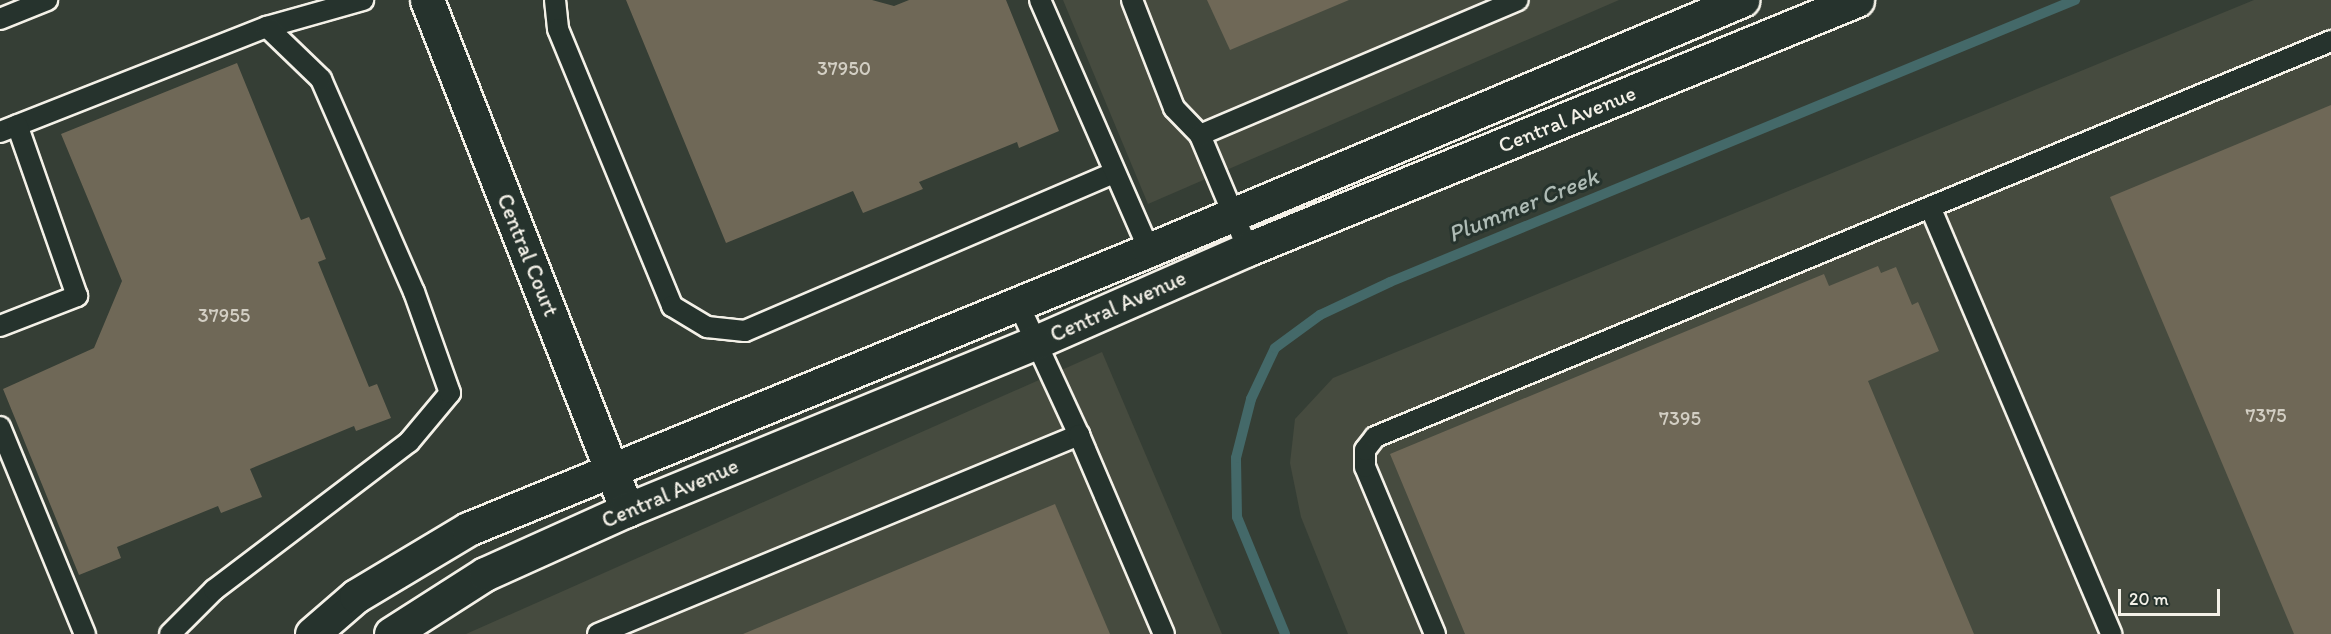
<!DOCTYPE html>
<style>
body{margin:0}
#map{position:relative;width:2331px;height:634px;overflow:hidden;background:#353e35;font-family:Itim,sans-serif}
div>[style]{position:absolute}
.built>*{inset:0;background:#464b3f}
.stream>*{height:10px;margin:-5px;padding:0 5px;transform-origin:5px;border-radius:5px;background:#446969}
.building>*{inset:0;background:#6f6857}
.roads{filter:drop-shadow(2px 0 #f4f1e8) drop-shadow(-2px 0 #f4f1e8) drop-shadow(0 2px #f4f1e8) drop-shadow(0 -2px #f4f1e8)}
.lane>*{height:20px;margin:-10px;padding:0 10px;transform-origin:10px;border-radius:10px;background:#26332d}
.street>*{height:33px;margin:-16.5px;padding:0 16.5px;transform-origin:16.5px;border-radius:16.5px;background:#26332d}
.secondary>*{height:33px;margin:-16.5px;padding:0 16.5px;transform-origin:16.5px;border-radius:16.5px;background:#26332d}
span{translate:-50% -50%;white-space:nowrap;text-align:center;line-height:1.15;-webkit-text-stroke:6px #26332d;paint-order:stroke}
.number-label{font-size:20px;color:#d3cfc4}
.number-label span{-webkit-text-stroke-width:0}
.street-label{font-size:22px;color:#f4f1e8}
.water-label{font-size:24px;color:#aebbb5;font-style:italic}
.scale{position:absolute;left:2118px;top:589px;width:102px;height:27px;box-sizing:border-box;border:3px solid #f4f1e8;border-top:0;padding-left:8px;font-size:18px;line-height:21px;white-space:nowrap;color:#f4f1e8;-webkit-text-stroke:4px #26332d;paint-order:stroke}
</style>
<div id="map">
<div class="built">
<div style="clip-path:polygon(1063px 0,1619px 0,1148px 204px)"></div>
<div style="clip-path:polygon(2254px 0,2331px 0,2331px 634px,1348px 634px,1301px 517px,1290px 463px,1295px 419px,1333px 378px)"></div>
<div style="clip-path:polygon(1102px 352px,1222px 634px,466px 634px)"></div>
</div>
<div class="stream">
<div style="left:1285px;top:634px;width:126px;rotate:-112.3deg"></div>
<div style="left:1237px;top:517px;width:59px;rotate:-91deg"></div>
<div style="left:1236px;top:458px;width:61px;rotate:-75.7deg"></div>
<div style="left:1251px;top:399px;width:56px;rotate:-64.8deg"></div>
<div style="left:1275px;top:348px;width:56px;rotate:-36.3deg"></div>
<div style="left:1320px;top:315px;width:77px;rotate:-25.2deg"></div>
<div style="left:1390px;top:282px;width:741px;rotate:-22.38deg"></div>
</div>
<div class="building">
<div style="clip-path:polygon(626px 0,872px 0,894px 6px,909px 0,1006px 0,1059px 131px,1019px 148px,1017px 142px,919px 182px,923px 189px,863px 213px,853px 191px,726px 243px)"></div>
<div style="clip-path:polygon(1207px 0,1349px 0,1230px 50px)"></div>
<div style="clip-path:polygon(237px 63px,301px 220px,309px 217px,326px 259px,318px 262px,369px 387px,377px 384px,391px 418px,356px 431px,354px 426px,250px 469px,262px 497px,221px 513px,218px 506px,117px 547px,121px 558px,79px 575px,3px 389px,94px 348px,122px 281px,61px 134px)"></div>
<div style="clip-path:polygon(2331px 105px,2331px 634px,2294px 634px,2110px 197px)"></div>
<div style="clip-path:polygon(1878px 266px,1881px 273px,1896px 267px,1912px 305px,1918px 302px,1939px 351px,1868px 381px,1974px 634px,1465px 634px,1390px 454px,1824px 274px,1829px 286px)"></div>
<div style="clip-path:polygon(1055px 504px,1110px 634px,743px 634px)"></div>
</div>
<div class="roads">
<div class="lane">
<div style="left:555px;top:0;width:29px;rotate:84deg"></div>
<div style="left:558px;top:29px;width:300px;rotate:67.6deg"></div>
<div style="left:672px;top:306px;width:41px;rotate:31deg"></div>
<div style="left:707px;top:327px;width:38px;rotate:6deg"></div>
<div style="left:745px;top:331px;width:401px;rotate:-23.2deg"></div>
<div style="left:1040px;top:0;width:273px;rotate:66.4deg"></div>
<div style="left:1132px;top:0;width:116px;rotate:68.7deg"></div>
<div style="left:1174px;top:108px;width:37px;rotate:46deg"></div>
<div style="left:1200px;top:135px;width:124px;rotate:67.2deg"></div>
<div style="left:0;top:19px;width:51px;rotate:-22deg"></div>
<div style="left:0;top:132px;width:287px;rotate:-21.5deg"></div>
<div style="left:267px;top:27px;width:100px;rotate:-15.7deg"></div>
<div style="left:1200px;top:135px;width:345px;rotate:-23deg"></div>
<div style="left:1931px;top:209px;width:462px;rotate:67deg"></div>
<div style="left:1017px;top:301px;width:148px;rotate:65.2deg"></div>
<div style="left:0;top:326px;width:83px;rotate:-21.3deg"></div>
<div style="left:77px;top:296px;width:181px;rotate:-109.3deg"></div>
<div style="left:0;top:427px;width:224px;rotate:67.7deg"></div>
<div style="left:170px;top:634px;width:62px;rotate:-45deg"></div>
<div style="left:214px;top:590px;width:245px;rotate:-37.2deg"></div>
<div style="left:409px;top:442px;width:64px;rotate:-50.1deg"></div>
<div style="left:450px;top:393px;width:107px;rotate:-109.6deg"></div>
<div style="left:414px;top:292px;width:232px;rotate:-113.6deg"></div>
<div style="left:321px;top:79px;width:75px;rotate:-136.1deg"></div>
<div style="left:598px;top:634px;width:521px;rotate:-22.48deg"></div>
<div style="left:1079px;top:435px;width:216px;rotate:66.9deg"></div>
<div style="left:1435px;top:634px;width:181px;rotate:-112.7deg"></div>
<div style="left:1365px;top:467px;width:17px;rotate:-90deg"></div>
<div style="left:1365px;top:450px;width:16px;rotate:-52deg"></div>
<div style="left:1375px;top:437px;width:1035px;rotate:-22.5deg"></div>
</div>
<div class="street">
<div style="left:427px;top:0;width:548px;rotate:68.59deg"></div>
</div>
<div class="secondary">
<div style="left:312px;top:634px;width:58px;rotate:-40.8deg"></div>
<div style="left:356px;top:596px;width:131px;rotate:-30.9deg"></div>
<div style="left:468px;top:529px;width:736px;rotate:-22.28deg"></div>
<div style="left:1149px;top:250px;width:644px;rotate:-22.86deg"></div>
<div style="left:391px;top:634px;width:112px;rotate:-32.6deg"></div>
<div style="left:485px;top:574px;width:156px;rotate:-24.3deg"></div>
<div style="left:627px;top:510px;width:442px;rotate:-22.3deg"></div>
<div style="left:1036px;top:342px;width:232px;rotate:-23.7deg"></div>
<div style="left:1248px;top:249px;width:658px;rotate:-22.24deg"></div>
</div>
</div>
<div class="number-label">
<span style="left:844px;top:68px">37950</span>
<span style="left:224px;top:315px">37955</span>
<span style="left:2266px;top:415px">7375</span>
<span style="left:1680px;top:418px">7395</span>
</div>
<div class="street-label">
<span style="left:1567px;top:119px;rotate:-22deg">Central Avenue</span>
<span style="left:528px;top:255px;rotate:68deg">Central Court</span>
<span style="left:1118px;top:306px;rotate:-24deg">Central Avenue</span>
<span style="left:670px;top:493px;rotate:-23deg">Central Avenue</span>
</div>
<div class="water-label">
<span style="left:1523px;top:205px;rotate:-22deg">Plummer Creek</span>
</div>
<div class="scale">20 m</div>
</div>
